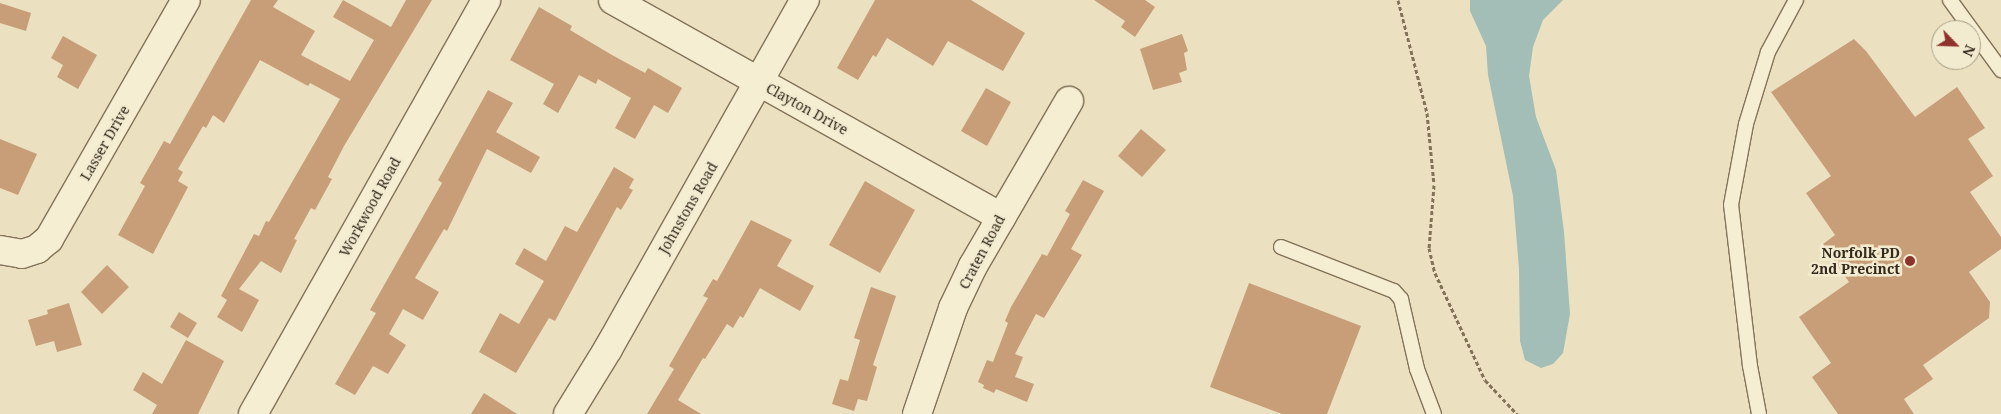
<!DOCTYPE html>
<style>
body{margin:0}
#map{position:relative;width:2001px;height:414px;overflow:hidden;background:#ebe1c0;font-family:"Noto Serif",serif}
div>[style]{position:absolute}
.water>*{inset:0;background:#a3bdb7}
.building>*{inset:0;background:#c79e78}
.path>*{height:3px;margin-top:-1.5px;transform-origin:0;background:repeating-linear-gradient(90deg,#837259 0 4px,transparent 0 6.5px)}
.roads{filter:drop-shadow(1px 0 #837259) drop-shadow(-1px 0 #837259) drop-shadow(0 1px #837259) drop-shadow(0 -1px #837259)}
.lane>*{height:14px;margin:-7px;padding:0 7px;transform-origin:7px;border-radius:7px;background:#f6eed2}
.street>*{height:28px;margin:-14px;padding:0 14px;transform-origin:14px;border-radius:14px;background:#f6eed2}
.secondary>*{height:28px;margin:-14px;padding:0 14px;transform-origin:14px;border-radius:14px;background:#f6eed2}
.dots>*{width:14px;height:14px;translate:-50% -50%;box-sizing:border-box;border:2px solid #f3ebcf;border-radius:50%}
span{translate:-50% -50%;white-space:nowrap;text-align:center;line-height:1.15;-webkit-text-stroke:5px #f3ebcf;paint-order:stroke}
.street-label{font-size:14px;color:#33291d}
.poi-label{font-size:14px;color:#33291d;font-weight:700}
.right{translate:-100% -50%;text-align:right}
.north{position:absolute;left:1931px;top:20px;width:50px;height:50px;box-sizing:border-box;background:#f3ebcf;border:1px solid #a69d88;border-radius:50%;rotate:114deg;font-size:14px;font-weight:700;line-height:20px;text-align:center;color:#33291d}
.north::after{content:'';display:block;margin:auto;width:18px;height:22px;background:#8e322d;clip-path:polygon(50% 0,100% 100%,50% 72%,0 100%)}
</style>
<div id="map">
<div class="water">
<div style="clip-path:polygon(1470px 0,1563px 0,1543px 20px,1533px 47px,1529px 76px,1536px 117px,1556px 170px,1564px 232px,1570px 314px,1563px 353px,1553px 364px,1541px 368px,1525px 360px,1520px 341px,1519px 269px,1513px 196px,1488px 75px,1486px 46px,1470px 11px)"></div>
</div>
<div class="building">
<div style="clip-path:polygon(251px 0,278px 0,273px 7px,315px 31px,301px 55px,350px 81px,374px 40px,333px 17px,343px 0,391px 27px,406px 0,432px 0,344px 146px,328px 177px,332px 179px,315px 210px,311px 208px,294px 239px,297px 240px,281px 273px,261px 261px,239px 289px,259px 300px,242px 332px,217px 317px,227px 300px,221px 296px,254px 234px,259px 236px,266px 221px,269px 222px,340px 99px,310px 83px,308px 86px,260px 60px,224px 123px,213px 115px,206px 128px,203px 126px,178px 169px,183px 172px,178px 181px,188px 187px,153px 254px,118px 235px,145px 186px,140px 183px,164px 141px,170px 144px)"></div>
<div style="clip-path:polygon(875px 0,971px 0,1025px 33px,1003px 71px,948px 41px,933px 66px,887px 38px,876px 57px,873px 55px,858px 80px,837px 68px)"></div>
<div style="clip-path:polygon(1094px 0,1145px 0,1155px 7px,1135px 37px,1121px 27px,1125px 21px)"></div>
<div style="clip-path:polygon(0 3px,31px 13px,26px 31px,0 23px)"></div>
<div style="clip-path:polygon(539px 7px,572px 26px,570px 30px,612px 55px,645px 73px,648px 68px,682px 88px,668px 113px,654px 105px,635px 139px,615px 128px,631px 98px,598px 79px,596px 84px,579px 75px,558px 113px,543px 104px,554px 84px,510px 60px)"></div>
<div style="clip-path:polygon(1182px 34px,1188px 51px,1184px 53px,1187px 70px,1179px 73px,1182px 82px,1153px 90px,1140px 49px)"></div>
<div style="clip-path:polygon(63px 36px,97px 55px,78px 89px,57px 77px,63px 65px,51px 58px)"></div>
<div style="clip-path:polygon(1854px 39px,1866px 51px,1915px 117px,1957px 87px,1985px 128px,1968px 139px,1993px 176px,1970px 192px,2001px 237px,2001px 249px,1969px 272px,1990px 302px,1989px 318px,1923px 365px,1933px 379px,1904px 399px,1914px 414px,1838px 414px,1812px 377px,1831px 363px,1799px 317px,1849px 282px,1823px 244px,1835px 235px,1806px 193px,1831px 176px,1771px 92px)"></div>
<div style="clip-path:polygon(986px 88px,1011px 102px,987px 146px,961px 131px)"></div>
<div style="clip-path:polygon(488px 90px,513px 103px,496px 132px,540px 157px,531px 173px,487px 149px,447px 231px,444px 229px,415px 278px,439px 292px,423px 320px,403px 309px,389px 334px,406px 345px,388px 374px,373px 366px,355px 395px,335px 384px,376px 313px,370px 310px,442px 183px,438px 180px)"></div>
<div style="clip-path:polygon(1141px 129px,1166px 150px,1142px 177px,1118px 156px)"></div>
<div style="clip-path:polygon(0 139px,37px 154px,18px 195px,0 188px)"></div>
<div style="clip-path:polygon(614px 167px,634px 179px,629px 188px,633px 190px,621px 210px,617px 207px,555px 321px,549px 318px,516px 373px,479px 352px,500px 313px,519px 324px,544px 281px,515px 264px,524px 248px,546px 261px,565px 226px,577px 232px)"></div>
<div style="clip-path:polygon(1083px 180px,1104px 191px,1071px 249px,1082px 255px,1044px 318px,1036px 314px,1015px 354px,1023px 357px,1015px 377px,1034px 384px,1027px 402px,996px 389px,994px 393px,983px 388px,984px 385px,978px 382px,987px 360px,993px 362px,1008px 323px,1005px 321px,1011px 307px,1042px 254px,1047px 256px,1070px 214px,1065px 211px)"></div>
<div style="clip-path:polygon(865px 181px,915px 210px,880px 273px,829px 245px)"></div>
<div style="clip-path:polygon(751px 220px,792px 240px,777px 266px,814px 286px,800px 311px,760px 288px,743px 318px,740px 316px,733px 328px,727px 324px,705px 359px,703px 358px,678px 400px,701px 414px,647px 414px,674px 369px,669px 366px,708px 298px,703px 296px,713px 279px,717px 281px)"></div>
<div style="clip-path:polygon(107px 265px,129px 287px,102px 314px,81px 292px)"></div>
<div style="clip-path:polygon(1249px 283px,1361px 326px,1327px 414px,1282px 414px,1210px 387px)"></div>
<div style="clip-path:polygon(871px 287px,896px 296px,873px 365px,877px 367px,867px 401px,858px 399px,854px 411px,832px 404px,840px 379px,848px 381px,860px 340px,854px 338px)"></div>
<div style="clip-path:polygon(69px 303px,82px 345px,57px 352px,54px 341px,36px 346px,28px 320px,48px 314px,47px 310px)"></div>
<div style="clip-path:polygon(179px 312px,197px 323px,188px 338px,170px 327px)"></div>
<div style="clip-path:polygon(186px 340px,224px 361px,198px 414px,152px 414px,157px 405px,133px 390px,143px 372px,162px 384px)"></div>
<div style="clip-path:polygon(484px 393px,517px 414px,471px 414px)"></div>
</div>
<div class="path">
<div style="left:1398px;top:0;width:117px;rotate:75.6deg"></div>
<div style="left:1427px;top:113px;width:72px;rotate:84.4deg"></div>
<div style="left:1434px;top:185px;width:63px;rotate:94.5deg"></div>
<div style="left:1429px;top:248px;width:26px;rotate:77deg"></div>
<div style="left:1435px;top:273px;width:118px;rotate:65deg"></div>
<div style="left:1485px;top:380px;width:47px;rotate:46.7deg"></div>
</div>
<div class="roads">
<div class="lane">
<div style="left:1950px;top:0;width:87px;rotate:53.9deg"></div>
<div style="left:1281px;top:247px;width:121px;rotate:21.3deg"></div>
<div style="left:1394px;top:291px;width:11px;rotate:49deg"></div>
<div style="left:1401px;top:299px;width:72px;rotate:77.1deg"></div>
<div style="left:1417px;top:369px;width:48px;rotate:69.3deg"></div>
<div style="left:1759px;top:414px;width:49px;rotate:-100.6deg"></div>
<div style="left:1750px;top:366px;width:162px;rotate:-96.7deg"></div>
<div style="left:1731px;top:205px;width:82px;rotate:-79.5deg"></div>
<div style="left:1746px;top:124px;width:75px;rotate:-73deg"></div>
<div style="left:1768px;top:52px;width:59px;rotate:-61.7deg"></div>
</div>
<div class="street">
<div style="left:613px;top:0;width:445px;rotate:29.2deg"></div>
<div style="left:0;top:250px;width:22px;rotate:10deg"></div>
<div style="left:22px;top:254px;width:16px;rotate:-18deg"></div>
<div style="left:37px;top:249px;width:16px;rotate:-40deg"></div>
<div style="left:49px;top:239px;width:275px;rotate:-60.2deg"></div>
<div style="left:253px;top:414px;width:475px;rotate:-60.6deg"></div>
<div style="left:917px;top:414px;width:112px;rotate:-71.2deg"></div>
<div style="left:953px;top:308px;width:47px;rotate:-64.5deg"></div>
<div style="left:973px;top:266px;width:191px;rotate:-59.8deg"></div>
</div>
<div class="secondary">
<div style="left:568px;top:414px;width:76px;rotate:-58.4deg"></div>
<div style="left:608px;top:349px;width:401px;rotate:-60.6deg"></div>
</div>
</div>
<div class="dots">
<div style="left:1910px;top:261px;background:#8e322d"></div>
</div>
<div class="street-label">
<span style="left:807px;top:109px;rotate:29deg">Clayton Drive</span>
<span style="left:105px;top:143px;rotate:-60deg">Lasser Drive</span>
<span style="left:370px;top:207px;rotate:-61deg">Workwood Road</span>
<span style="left:688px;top:208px;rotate:-60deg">Johnstons Road</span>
<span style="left:982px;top:252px;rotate:-62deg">Craten Road</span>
</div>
<div class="poi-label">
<span class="right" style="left:1900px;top:261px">Norfolk PD<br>2nd Precinct</span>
</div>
<div class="north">N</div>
</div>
